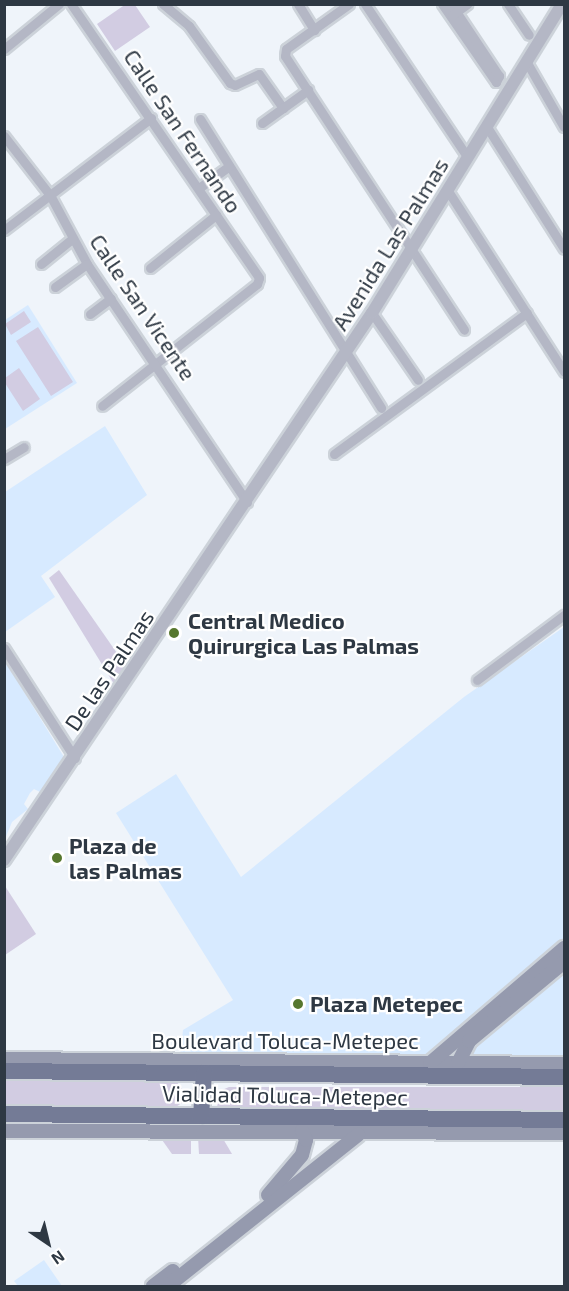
<!DOCTYPE html>
<style>
body{margin:0}
#map{position:relative;width:569px;height:1291px;overflow:hidden;background:#eff4fa;font-family:"Exo 2",sans-serif}
div>[style]{position:absolute}
.built>*{inset:0;background:#d7eaff}
.green>*{inset:0;background:#d2cce2}
.roads{filter:drop-shadow(2px 0 #ccd2d9) drop-shadow(-2px 0 #ccd2d9) drop-shadow(0 2px #ccd2d9) drop-shadow(0 -2px #ccd2d9)}
.minor>*{height:9px;margin:-4.5px;padding:0 4.5px;transform-origin:4.5px;border-radius:4.5px;background:#b4b7c5}
.tertiary>*{height:12px;margin:-6px;padding:0 6px;transform-origin:6px;border-radius:6px;background:#b4b7c5}
.secondary>*{height:14px;margin:-7px;padding:0 7px;transform-origin:7px;border-radius:7px;background:#959aae}
.trunk>*{height:16px;margin:-8px;padding:0 8px;transform-origin:8px;border-radius:8px;background:#747b96}
.dots>*{width:16px;height:16px;translate:-50% -50%;box-sizing:border-box;border:3px solid #fff;border-radius:50%}
span{translate:-50% -50%;white-space:nowrap;text-align:center;line-height:1.15;-webkit-text-stroke:4.5px #fff;paint-order:stroke}
.street-label{font-size:22px;color:#2e3843}
.poi-label{font-size:22px;color:#2e3843;font-weight:700}
.left{translate:0 -50%;text-align:left}
.frame{position:absolute;inset:0;border:6px solid #2e3843;pointer-events:none}
.north{position:absolute;left:18px;top:1213px;width:60px;height:60px;-webkit-text-stroke:4px #fff;paint-order:stroke;rotate:145deg;font-size:16px;font-weight:700;line-height:24px;text-align:center;color:#2e3843}
.north::after{content:'';display:block;margin:auto;width:21px;height:27px;background:#2e3843;clip-path:polygon(50% 0,100% 100%,50% 72%,0 100%)}
</style>
<div id="map">
<div class="built">
<div style="clip-path:polygon(28px 305px,77px 383px,5px 429px,5px 320px)"></div>
<div style="clip-path:polygon(105px 426px,147px 495px,41px 576px,55px 597px,5px 632px,5px 492px)"></div>
<div style="clip-path:polygon(564px 627px,564px 1057px,180px 1057px,183px 1030px,233px 1000px,116px 813px,176px 774px,241px 877px,464px 697px)"></div>
<div style="clip-path:polygon(5px 661px,64px 757px,40px 792px,34px 789px,30px 793px,24px 804px,28px 809px,12px 822px,5px 839px)"></div>
<div style="clip-path:polygon(44px 1260px,62px 1286px,18px 1286px,14px 1281px)"></div>
</div>
<div class="green">
<div style="clip-path:polygon(126px 4px,135px 5px,150px 27px,115px 51px,97px 24px)"></div>
<div style="clip-path:polygon(24px 311px,31px 322px,11px 335px,5px 324px)"></div>
<div style="clip-path:polygon(38px 327px,73px 382px,51px 396px,16px 341px)"></div>
<div style="clip-path:polygon(19px 368px,40px 399px,23px 411px,5px 383px,5px 378px)"></div>
<div style="clip-path:polygon(59px 570px,126px 666px,114px 684px,49px 578px)"></div>
<div style="clip-path:polygon(5px 886px,36px 934px,5px 955px,4px 955px)"></div>
<div style="clip-path:polygon(5px 1080px,176px 1081px,186px 1094px,183px 1102px,176px 1107px,5px 1107px)"></div>
<div style="clip-path:polygon(229px 1087px,564px 1087px,564px 1114px,218px 1109px,215px 1093px)"></div>
<div style="clip-path:polygon(160px 1137px,191px 1137px,191px 1154px,172px 1154px)"></div>
<div style="clip-path:polygon(198px 1137px,222px 1137px,232px 1154px,199px 1154px)"></div>
</div>
<div class="roads">
<div class="minor">
<div style="left:71px;top:4px;width:332px;rotate:55.5deg"></div>
<div style="left:259px;top:278px;width:6px;rotate:108deg"></div>
<div style="left:257px;top:284px;width:197px;rotate:141.8deg"></div>
<div style="left:163px;top:4px;width:34px;rotate:40deg"></div>
<div style="left:189px;top:26px;width:70px;rotate:54.3deg"></div>
<div style="left:230px;top:83px;width:5px;rotate:22deg"></div>
<div style="left:235px;top:85px;width:26px;rotate:-25deg"></div>
<div style="left:259px;top:74px;width:42px;rotate:54.8deg"></div>
<div style="left:298px;top:4px;width:31px;rotate:58deg"></div>
<div style="left:349px;top:4px;width:77px;rotate:144.5deg"></div>
<div style="left:286px;top:49px;width:7px;rotate:98deg"></div>
<div style="left:285px;top:56px;width:327px;rotate:56.8deg"></div>
<div style="left:365px;top:4px;width:185px;rotate:56.2deg"></div>
<div style="left:442px;top:4px;width:95px;rotate:55.3deg"></div>
<div style="left:496px;top:82px;width:7px;rotate:-63deg"></div>
<div style="left:499px;top:76px;width:87px;rotate:-123.7deg"></div>
<div style="left:508px;top:4px;width:37px;rotate:56deg"></div>
<div style="left:452px;top:15px;width:19px;rotate:-36deg"></div>
<div style="left:4px;top:49px;width:71px;rotate:-39.3deg"></div>
<div style="left:526px;top:61px;width:76px;rotate:60.1deg"></div>
<div style="left:200px;top:119px;width:341px;rotate:57.9deg"></div>
<div style="left:262px;top:123px;width:57px;rotate:-35.7deg"></div>
<div style="left:487px;top:127px;width:144px;rotate:57.7deg"></div>
<div style="left:4px;top:136px;width:75px;rotate:52.1deg"></div>
<div style="left:50px;top:195px;width:78px;rotate:61.8deg"></div>
<div style="left:87px;top:264px;width:287px;rotate:56.1deg"></div>
<div style="left:199px;top:188px;width:37px;rotate:-36deg"></div>
<div style="left:448px;top:191px;width:215px;rotate:57.3deg"></div>
<div style="left:4px;top:230px;width:185px;rotate:-37.3deg"></div>
<div style="left:41px;top:264px;width:41px;rotate:-39.1deg"></div>
<div style="left:150px;top:268px;width:85px;rotate:-38.8deg"></div>
<div style="left:55px;top:287px;width:39px;rotate:-36deg"></div>
<div style="left:372px;top:313px;width:81px;rotate:55.5deg"></div>
<div style="left:90px;top:314px;width:26px;rotate:-37deg"></div>
<div style="left:334px;top:454px;width:239px;rotate:-36.2deg"></div>
<div style="left:4px;top:459px;width:23px;rotate:-31deg"></div>
<div style="left:4px;top:648px;width:131px;rotate:57.2deg"></div>
<div style="left:477px;top:680px;width:109px;rotate:-36.8deg"></div>
</div>
<div class="tertiary">
<div style="left:4px;top:860px;width:659px;rotate:-56.07deg"></div>
<div style="left:372px;top:313px;width:363px;rotate:-58.4deg"></div>
</div>
<div class="secondary">
<div style="left:4px;top:1059px;width:560px;rotate:0.51deg"></div>
<div style="left:430px;top:1063px;width:177px;rotate:-40.6deg"></div>
<div style="left:458px;top:1063px;width:25px;rotate:-63deg"></div>
<div style="left:469px;top:1041px;width:124px;rotate:-39.7deg"></div>
<div style="left:4px;top:1131px;width:560px;rotate:0.2deg"></div>
<div style="left:268px;top:1195px;width:52px;rotate:-49.6deg"></div>
<div style="left:302px;top:1155px;width:16px;rotate:-75deg"></div>
<div style="left:306px;top:1140px;width:10px;rotate:-114deg"></div>
<div style="left:153px;top:1286px;width:25px;rotate:-37deg"></div>
<div style="left:168px;top:1286px;width:243px;rotate:-38.5deg"></div>
</div>
<div class="trunk">
<div style="left:4px;top:1071px;width:560px;rotate:0.61deg"></div>
<div style="left:4px;top:1114px;width:560px;rotate:0.61deg"></div>
<div style="left:201px;top:1116px;width:43px;rotate:-86deg"></div>
</div>
</div>
<div class="dots">
<div style="left:174px;top:633px;background:#56772e"></div>
<div style="left:57px;top:858px;background:#56772e"></div>
<div style="left:298px;top:1004px;background:#56772e"></div>
</div>
<div class="street-label">
<span style="left:183px;top:131px;rotate:56deg">Calle San Fernando</span>
<span style="left:390px;top:244px;rotate:-58deg">Avenida Las Palmas</span>
<span style="left:143px;top:307px;rotate:56deg">Calle San Vicente</span>
<span style="left:109px;top:670px;rotate:-56deg">De las Palmas</span>
<span style="left:285px;top:1041px">Boulevard Toluca-Metepec</span>
<span style="left:285px;top:1095px;rotate:1deg">Vialidad Toluca-Metepec</span>
</div>
<div class="poi-label">
<span class="left" style="left:188px;top:633px">Central Medico<br>Quirurgica Las Palmas</span>
<span class="left" style="left:69px;top:858px">Plaza de<br>las Palmas</span>
<span class="left" style="left:310px;top:1004px">Plaza Metepec</span>
</div>
<div class="frame"></div>
<div class="north">N</div>
</div>
